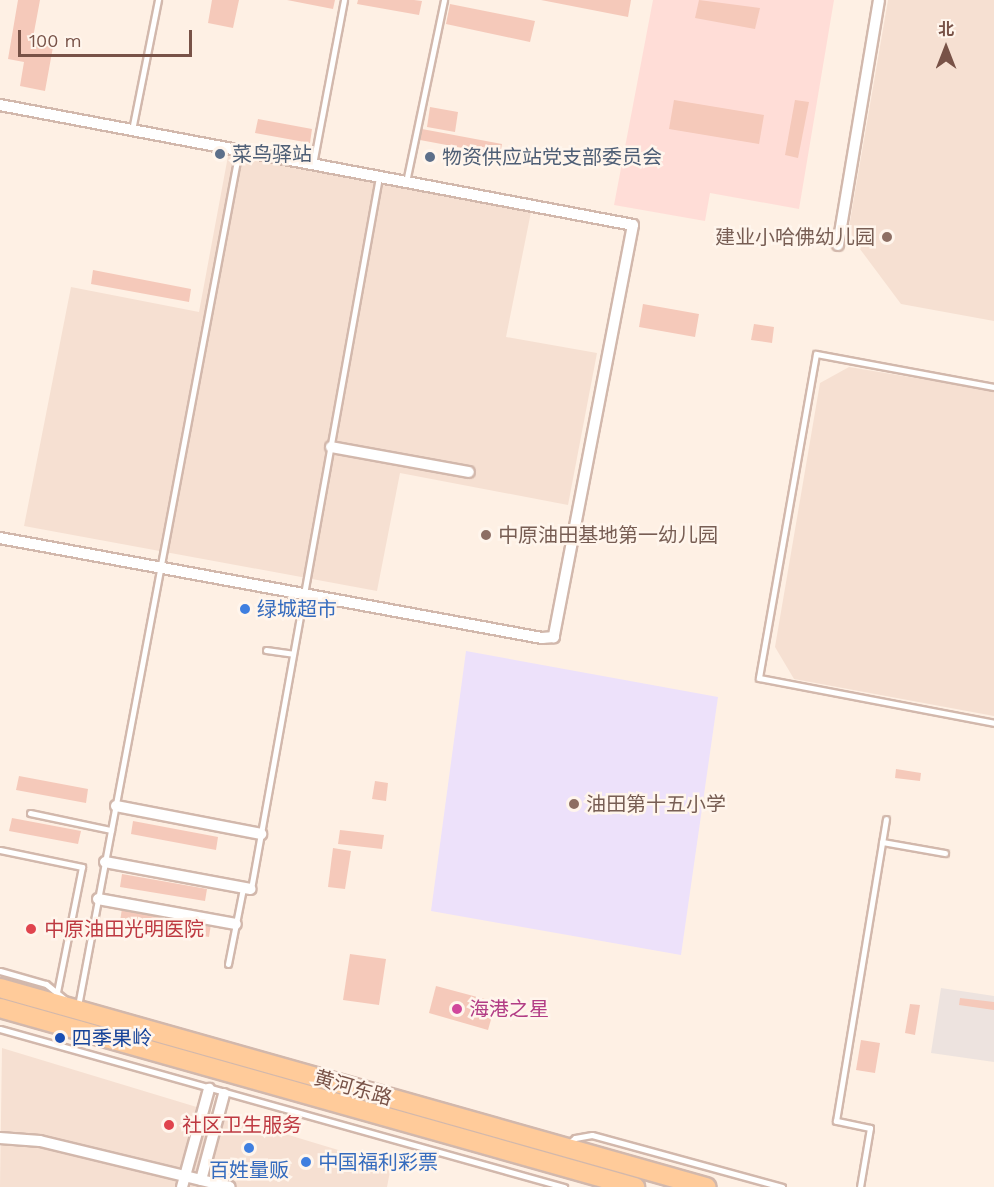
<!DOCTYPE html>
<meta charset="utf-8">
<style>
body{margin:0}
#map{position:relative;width:994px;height:1187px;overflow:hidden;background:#fef0e4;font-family:"Work Sans","Noto Sans SC",sans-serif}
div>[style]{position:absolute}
.residential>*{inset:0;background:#f6e0d2}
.commercial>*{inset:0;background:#ffddd7}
.industrial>*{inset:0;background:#ede3df}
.education>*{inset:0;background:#ede1fa}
.building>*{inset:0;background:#f5c9ba}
.roads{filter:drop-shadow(2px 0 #d2b8ac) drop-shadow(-2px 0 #d2b8ac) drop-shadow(0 2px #d2b8ac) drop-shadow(0 -2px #d2b8ac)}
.service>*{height:5px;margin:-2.5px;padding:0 2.5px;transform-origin:2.5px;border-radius:2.5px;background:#fff}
.minor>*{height:10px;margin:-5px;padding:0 5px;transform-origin:5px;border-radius:5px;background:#fff}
.primary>*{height:18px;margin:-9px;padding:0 9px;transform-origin:9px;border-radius:9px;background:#ffcb9a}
.dots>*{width:16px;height:16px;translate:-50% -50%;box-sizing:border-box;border:3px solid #fff5ec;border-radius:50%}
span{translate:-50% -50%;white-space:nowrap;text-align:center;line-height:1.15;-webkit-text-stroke:5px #fff5ec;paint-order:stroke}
.service-label{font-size:20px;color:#4e5e75}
.left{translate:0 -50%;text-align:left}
.education-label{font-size:20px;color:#785e54}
.right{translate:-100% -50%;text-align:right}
.shop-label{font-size:20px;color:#366cbe}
.health-label{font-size:20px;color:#be3a42}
.hotel-label{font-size:20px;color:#b23c85}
.transit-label{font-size:20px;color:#164399}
.street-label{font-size:20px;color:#785247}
.north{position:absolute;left:916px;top:18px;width:60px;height:60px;-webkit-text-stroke:4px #fff5ec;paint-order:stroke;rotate:0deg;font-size:16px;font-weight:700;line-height:24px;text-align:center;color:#785247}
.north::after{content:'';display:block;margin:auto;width:21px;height:27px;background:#785247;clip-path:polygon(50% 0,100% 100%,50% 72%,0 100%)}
.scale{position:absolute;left:18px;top:30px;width:174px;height:27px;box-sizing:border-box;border:3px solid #785247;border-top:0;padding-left:8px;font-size:18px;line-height:21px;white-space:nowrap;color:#785247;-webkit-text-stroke:4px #fff5ec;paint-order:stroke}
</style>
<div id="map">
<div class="residential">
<div style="clip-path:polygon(888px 0,994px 0,994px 321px,901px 304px,848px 233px)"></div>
<div style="clip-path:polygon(228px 156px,531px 212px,506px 337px,597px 353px,568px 505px,400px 473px,377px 591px,24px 526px,71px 287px,199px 312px)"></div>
<div style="clip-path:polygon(849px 367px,994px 391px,994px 716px,794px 679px,775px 647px,820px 383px)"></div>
<div style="clip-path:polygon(2px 1048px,391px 1166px,387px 1187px,0 1187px)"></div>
</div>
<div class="commercial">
<div style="clip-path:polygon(653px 0,834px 0,799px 209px,710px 193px,705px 221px,614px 205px)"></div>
</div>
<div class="industrial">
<div style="clip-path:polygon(941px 988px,994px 996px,994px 1062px,931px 1053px)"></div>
</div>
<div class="education">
<div style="clip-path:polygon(466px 651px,718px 697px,681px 955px,431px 911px)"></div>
</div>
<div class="building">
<div style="clip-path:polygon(18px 0,40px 0,32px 43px,53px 47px,45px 91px,20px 86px,24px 62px,8px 59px)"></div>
<div style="clip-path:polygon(212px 0,239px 0,233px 28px,208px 23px)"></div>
<div style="clip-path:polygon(287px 0,335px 0,333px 9px)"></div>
<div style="clip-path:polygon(358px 0,414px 0,422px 1px,419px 15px,357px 4px)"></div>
<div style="clip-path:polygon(541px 0,631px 0,628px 17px)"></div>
<div style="clip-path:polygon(699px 0,760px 8px,755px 29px,695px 18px)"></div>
<div style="clip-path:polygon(450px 4px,535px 21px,530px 42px,446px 24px)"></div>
<div style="clip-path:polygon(674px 100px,764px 115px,759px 144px,669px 129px)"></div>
<div style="clip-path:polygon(795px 100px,809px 102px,798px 158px,785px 155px)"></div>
<div style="clip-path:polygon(430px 107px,458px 112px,455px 132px,427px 127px)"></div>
<div style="clip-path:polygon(258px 119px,312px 129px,310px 143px,255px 133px)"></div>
<div style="clip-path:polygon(422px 129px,502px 144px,500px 155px,420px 140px)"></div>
<div style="clip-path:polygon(93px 270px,191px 289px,189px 302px,91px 284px)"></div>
<div style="clip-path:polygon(643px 304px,699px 314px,695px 337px,639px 327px)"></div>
<div style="clip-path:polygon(754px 324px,774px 327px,772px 343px,751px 340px)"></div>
<div style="clip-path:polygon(896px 769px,921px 773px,920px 781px,895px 778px)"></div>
<div style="clip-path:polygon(19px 776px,88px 789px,86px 803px,16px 790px)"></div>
<div style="clip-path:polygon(375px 781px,388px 783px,386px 801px,372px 799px)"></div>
<div style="clip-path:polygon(12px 818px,81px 831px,78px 844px,9px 831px)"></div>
<div style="clip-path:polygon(133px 821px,218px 837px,216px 850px,131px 834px)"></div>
<div style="clip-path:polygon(340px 830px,384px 835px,382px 849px,338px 844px)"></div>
<div style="clip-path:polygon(333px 848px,351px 851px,345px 889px,328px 887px)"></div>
<div style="clip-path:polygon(122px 874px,207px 889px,205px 901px,120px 887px)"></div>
<div style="clip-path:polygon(122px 908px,211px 924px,209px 937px,120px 922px)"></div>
<div style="clip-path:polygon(350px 954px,386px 959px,379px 1005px,343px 1000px)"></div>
<div style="clip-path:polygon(436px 986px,496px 1002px,488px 1030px,429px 1013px)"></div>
<div style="clip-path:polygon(960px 998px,994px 1002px,994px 1010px,959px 1005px)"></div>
<div style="clip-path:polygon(910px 1004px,920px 1005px,915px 1035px,905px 1033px)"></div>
<div style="clip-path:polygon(861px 1040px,880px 1043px,875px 1073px,856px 1070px)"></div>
</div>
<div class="roads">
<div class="service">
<div style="left:132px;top:130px;width:133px;rotate:-78.7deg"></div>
<div style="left:313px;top:164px;width:167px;rotate:-79.3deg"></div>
<div style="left:406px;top:182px;width:186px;rotate:-78.2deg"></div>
<div style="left:994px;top:387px;width:181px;rotate:-169.5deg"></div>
<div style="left:816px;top:354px;width:329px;rotate:100deg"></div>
<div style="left:759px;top:678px;width:239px;rotate:10.8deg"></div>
<div style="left:266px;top:650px;width:27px;rotate:8deg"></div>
<div style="left:30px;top:813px;width:83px;rotate:11.9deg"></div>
<div style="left:882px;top:842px;width:64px;rotate:9.9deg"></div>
<div style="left:0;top:850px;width:84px;rotate:11.7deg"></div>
<div style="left:82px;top:867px;width:127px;rotate:101.3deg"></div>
<div style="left:251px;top:889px;width:723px;rotate:-79.81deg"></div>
<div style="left:228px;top:964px;width:77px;rotate:-78.8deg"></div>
<div style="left:0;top:971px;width:48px;rotate:15.8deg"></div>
<div style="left:46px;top:984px;width:27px;rotate:39deg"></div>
<div style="left:78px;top:1006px;width:871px;rotate:-79.35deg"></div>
<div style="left:0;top:1029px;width:586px;rotate:15.65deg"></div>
<div style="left:568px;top:1144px;width:9px;rotate:-41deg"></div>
<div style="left:575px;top:1138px;width:17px;rotate:-10deg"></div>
<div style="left:592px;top:1135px;width:197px;rotate:15.3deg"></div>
<div style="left:860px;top:1187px;width:60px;rotate:-80.4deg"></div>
<div style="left:870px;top:1128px;width:35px;rotate:-168deg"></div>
<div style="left:836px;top:1121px;width:306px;rotate:-80.6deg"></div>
</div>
<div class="minor">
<div style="left:0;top:105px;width:644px;rotate:10.73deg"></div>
<div style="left:633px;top:225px;width:420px;rotate:100.9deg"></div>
<div style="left:554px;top:637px;width:12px;rotate:175deg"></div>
<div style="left:542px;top:638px;width:551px;rotate:-169.55deg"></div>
<div style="left:838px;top:245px;width:248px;rotate:-80.5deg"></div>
<div style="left:331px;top:447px;width:140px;rotate:10.3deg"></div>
<div style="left:116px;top:806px;width:148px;rotate:10.9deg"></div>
<div style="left:105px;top:862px;width:148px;rotate:10.5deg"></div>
<div style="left:98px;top:899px;width:140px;rotate:10.3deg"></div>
<div style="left:0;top:1138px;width:40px;rotate:4.3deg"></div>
<div style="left:40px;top:1141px;width:195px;rotate:13.6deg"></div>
<div style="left:201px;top:1180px;width:89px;rotate:-75deg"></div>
<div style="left:182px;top:1187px;width:102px;rotate:-74.6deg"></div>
</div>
<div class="primary">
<div style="left:0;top:988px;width:734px;rotate:15.74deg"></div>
<div style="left:0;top:1008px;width:660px;rotate:15.74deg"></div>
</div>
</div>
<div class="dots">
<div style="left:220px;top:154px;background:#5c6f8a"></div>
<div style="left:430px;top:157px;background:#5c6f8a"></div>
<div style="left:887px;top:237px;background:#8d6e63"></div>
<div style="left:486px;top:535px;background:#8d6e63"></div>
<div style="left:245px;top:609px;background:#3f7fe0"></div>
<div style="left:574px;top:804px;background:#8d6e63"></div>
<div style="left:31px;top:929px;background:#e0444e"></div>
<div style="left:457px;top:1009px;background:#d1479c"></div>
<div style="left:60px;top:1038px;background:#1a4fb4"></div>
<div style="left:169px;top:1125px;background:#e0444e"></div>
<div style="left:249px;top:1148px;background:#3f7fe0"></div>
<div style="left:306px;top:1162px;background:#3f7fe0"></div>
</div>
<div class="service-label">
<span class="left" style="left:232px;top:154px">菜鸟驿站</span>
<span class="left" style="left:442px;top:157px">物资供应站党支部委员会</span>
</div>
<div class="education-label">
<span class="right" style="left:875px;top:237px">建业小哈佛幼儿园</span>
<span class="left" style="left:498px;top:535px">中原油田基地第一幼儿园</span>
<span class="left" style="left:586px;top:804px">油田第十五小学</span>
</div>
<div class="shop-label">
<span class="left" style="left:257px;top:609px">绿城超市</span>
<span class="left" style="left:318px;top:1162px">中国福利彩票</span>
<span style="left:249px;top:1170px">百姓量贩</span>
</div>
<div class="health-label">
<span class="left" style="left:44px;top:929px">中原油田光明医院</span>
<span class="left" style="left:182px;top:1125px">社区卫生服务</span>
</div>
<div class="hotel-label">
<span class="left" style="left:469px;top:1009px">海港之星</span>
</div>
<div class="transit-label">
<span class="left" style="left:72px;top:1038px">四季果岭</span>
</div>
<div class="street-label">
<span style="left:353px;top:1088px;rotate:16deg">黄河东路</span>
</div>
<div class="north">北</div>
<div class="scale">100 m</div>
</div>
